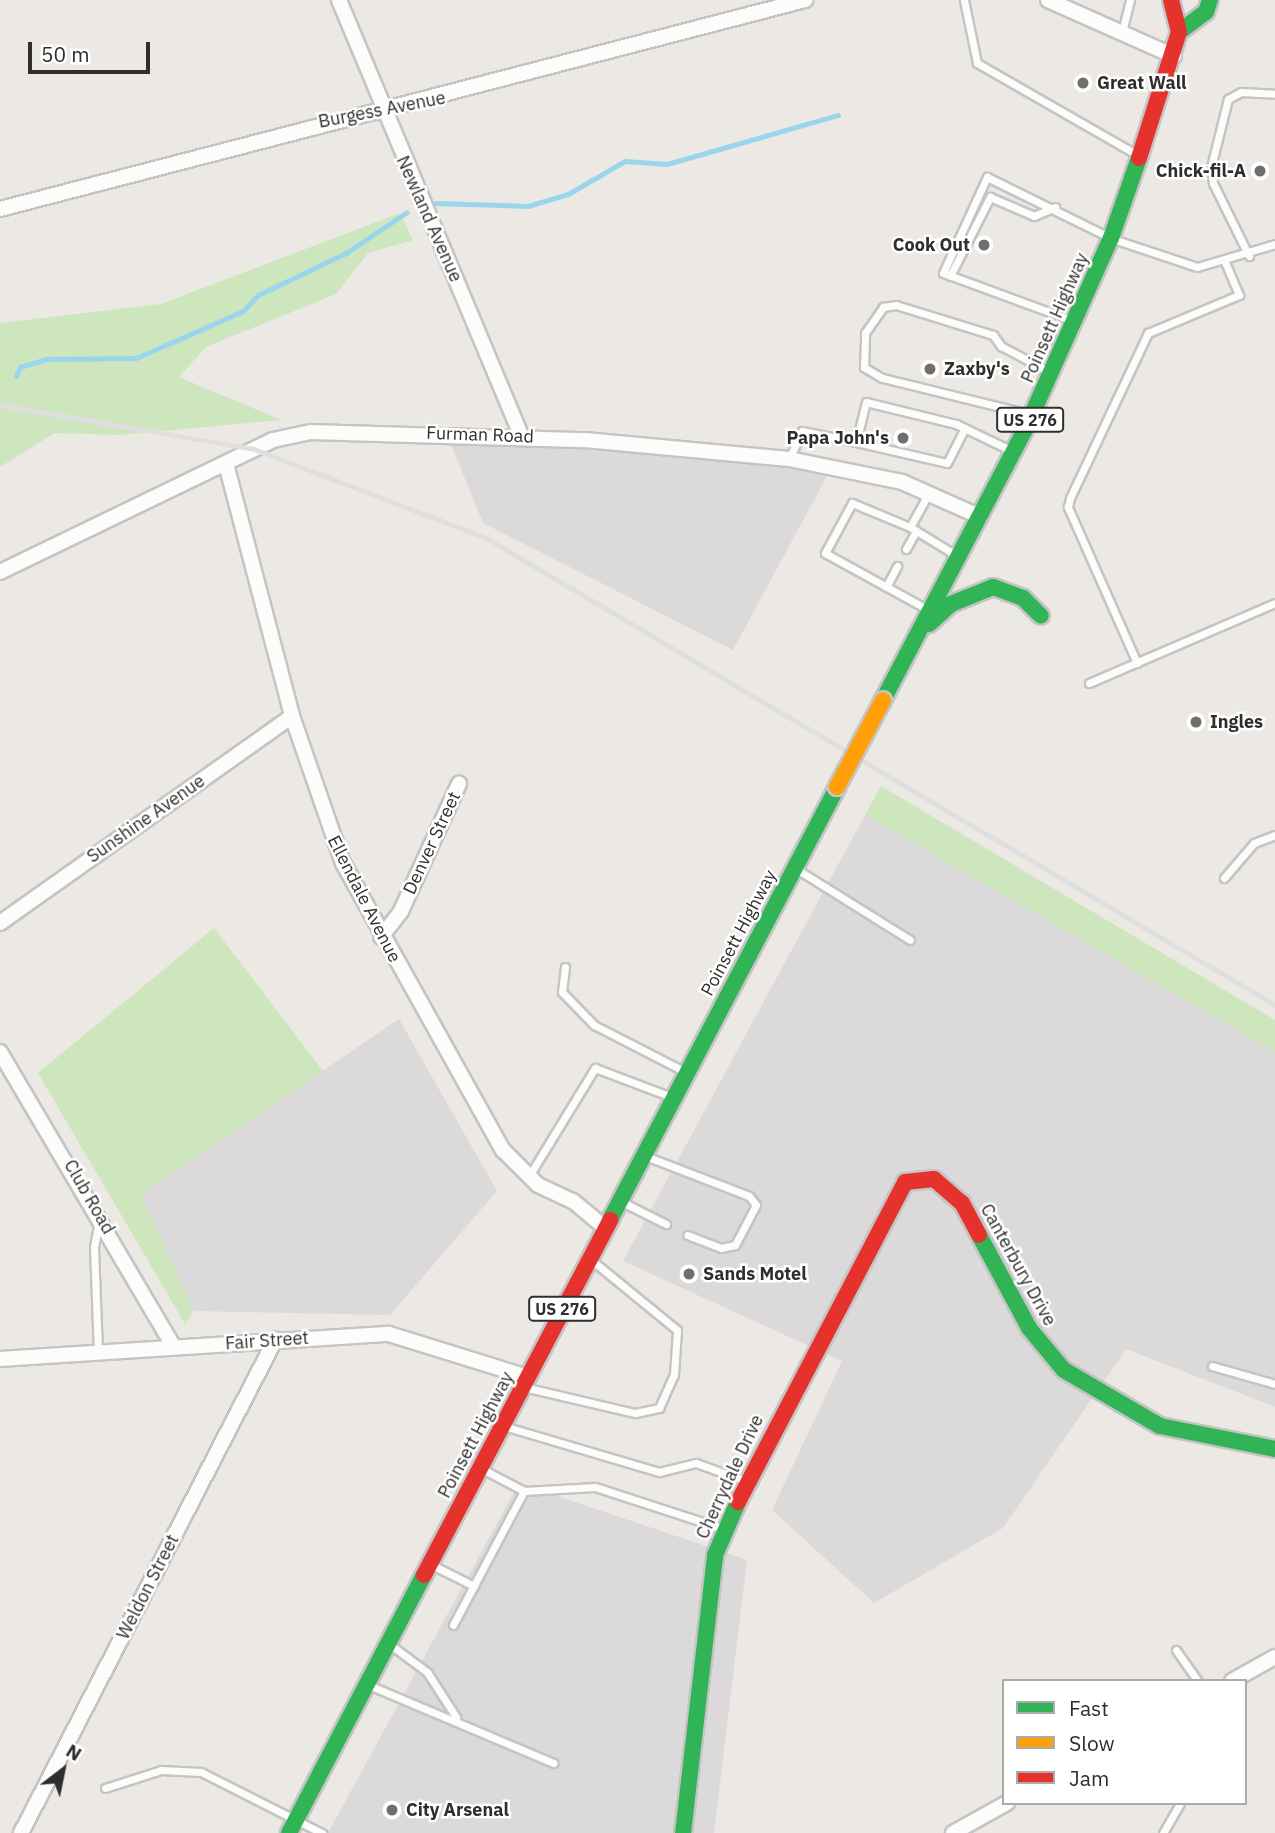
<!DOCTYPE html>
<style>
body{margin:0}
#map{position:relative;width:1275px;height:1833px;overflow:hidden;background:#ece8e4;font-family:"IBM Plex Sans",sans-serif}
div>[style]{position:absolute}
.industrial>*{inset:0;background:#dcd9db}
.green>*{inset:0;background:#cee6be}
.stream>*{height:5px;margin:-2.5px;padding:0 2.5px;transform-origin:2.5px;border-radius:2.5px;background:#99d6ec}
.roads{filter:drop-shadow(2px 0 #c5c4c5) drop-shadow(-2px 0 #c5c4c5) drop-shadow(0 2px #c5c4c5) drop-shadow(0 -2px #c5c4c5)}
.lane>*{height:7px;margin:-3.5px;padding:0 3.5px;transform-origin:3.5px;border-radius:3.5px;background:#fcfcfb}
.street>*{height:14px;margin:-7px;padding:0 7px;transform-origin:7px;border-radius:7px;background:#fcfcfb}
.fast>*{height:16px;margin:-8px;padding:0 8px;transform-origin:8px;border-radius:8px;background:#30b455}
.jam>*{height:16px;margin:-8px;padding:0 8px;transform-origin:8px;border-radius:8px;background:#e5322d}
.rail>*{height:5px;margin:-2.5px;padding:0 2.5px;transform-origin:2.5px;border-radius:2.5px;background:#dfdfe1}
.bridges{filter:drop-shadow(2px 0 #c6c5c4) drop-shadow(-2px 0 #c6c5c4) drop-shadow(0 2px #c6c5c4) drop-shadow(0 -2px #c6c5c4)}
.slow-bridge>*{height:16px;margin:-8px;padding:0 8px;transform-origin:8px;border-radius:8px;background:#ff9f0a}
.dots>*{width:19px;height:19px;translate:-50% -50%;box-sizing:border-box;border:4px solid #fff;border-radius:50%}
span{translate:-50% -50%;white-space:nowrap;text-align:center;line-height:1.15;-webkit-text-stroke:5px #fff;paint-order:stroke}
.shield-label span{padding:2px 5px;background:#fff;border:2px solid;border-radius:5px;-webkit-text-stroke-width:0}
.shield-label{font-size:16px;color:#2e2e2e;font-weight:700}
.poi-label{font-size:18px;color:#2e2e2e;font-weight:700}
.left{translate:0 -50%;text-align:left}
.right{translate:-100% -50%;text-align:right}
.street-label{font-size:18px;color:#2e2e2e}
.legend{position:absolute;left:1002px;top:1679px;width:245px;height:126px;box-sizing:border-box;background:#fff;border:2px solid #ababab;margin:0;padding:9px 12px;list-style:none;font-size:21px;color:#2e2e2e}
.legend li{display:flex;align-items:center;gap:14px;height:35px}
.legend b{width:35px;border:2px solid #ababab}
.north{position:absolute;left:28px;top:1735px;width:70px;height:70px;-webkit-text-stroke:5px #fff;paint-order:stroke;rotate:32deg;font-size:19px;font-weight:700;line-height:28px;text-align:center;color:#2e2e2e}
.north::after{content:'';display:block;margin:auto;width:24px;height:32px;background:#2e2e2e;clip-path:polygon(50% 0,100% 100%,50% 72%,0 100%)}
.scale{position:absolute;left:28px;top:42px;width:122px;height:32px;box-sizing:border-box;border:4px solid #2e2e2e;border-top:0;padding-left:9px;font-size:21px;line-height:24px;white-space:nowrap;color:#2e2e2e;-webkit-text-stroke:5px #fff;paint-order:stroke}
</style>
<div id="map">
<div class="industrial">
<div style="clip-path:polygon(538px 431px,574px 434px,833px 465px,733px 650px,483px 523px,446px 432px)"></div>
<div style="clip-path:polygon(865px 815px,1275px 1052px,1275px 1407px,1126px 1349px,1003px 1528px,874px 1603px,772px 1510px,842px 1361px,623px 1261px)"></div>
<div style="clip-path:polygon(399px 1019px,497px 1191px,390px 1315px,194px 1311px,141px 1194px)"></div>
<div style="clip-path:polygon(519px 1483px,747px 1560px,714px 1833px,328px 1833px)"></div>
</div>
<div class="green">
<div style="clip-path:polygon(400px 213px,413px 240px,368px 253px,336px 294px,206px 347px,179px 377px,281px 420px,120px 435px,55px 433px,0 467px,0 323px,161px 304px)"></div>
<div style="clip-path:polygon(881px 786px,1275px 1020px,1275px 1052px,865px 815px)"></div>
<div style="clip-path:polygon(214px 928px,323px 1071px,141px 1194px,194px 1311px,185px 1324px,38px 1073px)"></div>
</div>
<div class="stream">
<div style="left:434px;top:203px;width:94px;rotate:1.8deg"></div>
<div style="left:528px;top:206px;width:42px;rotate:-16.7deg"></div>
<div style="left:568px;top:194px;width:66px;rotate:-30.1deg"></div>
<div style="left:625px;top:161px;width:42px;rotate:4.1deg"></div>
<div style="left:667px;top:164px;width:178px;rotate:-16deg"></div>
<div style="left:16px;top:376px;width:10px;rotate:-66deg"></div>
<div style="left:20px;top:367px;width:28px;rotate:-17deg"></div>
<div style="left:47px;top:359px;width:89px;rotate:-0.6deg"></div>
<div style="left:136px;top:358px;width:117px;rotate:-23.7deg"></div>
<div style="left:243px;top:311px;width:22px;rotate:-47deg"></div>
<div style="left:258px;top:295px;width:98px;rotate:-25.5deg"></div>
<div style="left:346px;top:253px;width:73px;rotate:-33.9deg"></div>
</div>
<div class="roads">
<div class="lane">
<div style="left:964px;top:0;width:64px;rotate:78.3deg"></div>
<div style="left:977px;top:63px;width:183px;rotate:29.8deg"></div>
<div style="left:1122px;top:32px;width:33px;rotate:-76deg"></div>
<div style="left:1116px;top:240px;width:85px;rotate:18.4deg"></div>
<div style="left:1197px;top:267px;width:81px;rotate:-16.4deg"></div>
<div style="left:1249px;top:256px;width:81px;rotate:-116.3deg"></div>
<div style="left:1213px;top:183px;width:16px;rotate:-97deg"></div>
<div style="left:1211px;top:167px;width:70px;rotate:-76deg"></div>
<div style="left:1228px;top:99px;width:15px;rotate:-28deg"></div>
<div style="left:1241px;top:92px;width:34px;rotate:3deg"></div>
<div style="left:950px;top:276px;width:89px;rotate:-63.1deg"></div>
<div style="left:990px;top:197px;width:48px;rotate:23.4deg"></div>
<div style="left:1034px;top:216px;width:23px;rotate:-23deg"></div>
<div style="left:1071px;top:320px;width:136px;rotate:-159.8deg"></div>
<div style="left:943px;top:273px;width:106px;rotate:-65.4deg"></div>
<div style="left:987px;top:177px;width:131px;rotate:26.2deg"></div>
<div style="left:1025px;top:413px;width:147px;rotate:-166.2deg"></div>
<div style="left:882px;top:378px;width:21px;rotate:-149deg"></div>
<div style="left:864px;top:367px;width:34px;rotate:-88deg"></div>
<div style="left:865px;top:333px;width:32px;rotate:-55deg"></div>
<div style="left:883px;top:307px;width:13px;rotate:-9deg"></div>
<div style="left:896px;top:305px;width:102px;rotate:17.2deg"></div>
<div style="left:993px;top:335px;width:14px;rotate:54deg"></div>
<div style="left:1001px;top:346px;width:51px;rotate:28.1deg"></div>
<div style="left:856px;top:442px;width:93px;rotate:13deg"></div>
<div style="left:947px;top:463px;width:39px;rotate:-63deg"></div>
<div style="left:789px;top:459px;width:31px;rotate:-65deg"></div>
<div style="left:802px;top:431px;width:55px;rotate:11.5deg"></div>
<div style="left:856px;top:442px;width:41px;rotate:-76deg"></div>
<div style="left:866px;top:402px;width:93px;rotate:13.7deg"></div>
<div style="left:956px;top:424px;width:60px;rotate:25.7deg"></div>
<div style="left:910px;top:527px;width:52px;rotate:31.5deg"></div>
<div style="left:906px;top:549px;width:21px;rotate:-61deg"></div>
<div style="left:886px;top:587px;width:24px;rotate:-62deg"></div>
<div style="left:925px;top:608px;width:114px;rotate:-151.2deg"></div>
<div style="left:825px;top:553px;width:57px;rotate:-61.6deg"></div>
<div style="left:852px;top:503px;width:63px;rotate:22.5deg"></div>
<div style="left:910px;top:527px;width:38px;rotate:-61deg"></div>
<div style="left:1137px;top:663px;width:171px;rotate:-113.9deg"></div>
<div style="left:1068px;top:507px;width:9px;rotate:-77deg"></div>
<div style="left:1070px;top:498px;width:183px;rotate:-64.7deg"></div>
<div style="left:1148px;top:333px;width:99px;rotate:-22.7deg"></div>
<div style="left:1239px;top:295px;width:36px;rotate:-113deg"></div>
<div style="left:1089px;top:683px;width:202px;rotate:-23.3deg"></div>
<div style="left:798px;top:870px;width:132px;rotate:32deg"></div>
<div style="left:1224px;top:878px;width:46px;rotate:-49.4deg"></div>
<div style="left:1254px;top:843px;width:22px;rotate:-21deg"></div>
<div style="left:565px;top:967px;width:25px;rotate:97deg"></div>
<div style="left:562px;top:992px;width:46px;rotate:45.9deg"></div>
<div style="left:594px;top:1025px;width:101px;rotate:27.1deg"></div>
<div style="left:648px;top:1157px;width:108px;rotate:21.1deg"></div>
<div style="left:749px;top:1196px;width:11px;rotate:52deg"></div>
<div style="left:756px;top:1205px;width:45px;rotate:117.7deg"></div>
<div style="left:735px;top:1245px;width:14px;rotate:168deg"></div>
<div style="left:721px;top:1248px;width:36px;rotate:-159deg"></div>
<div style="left:529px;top:1176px;width:127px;rotate:-58.6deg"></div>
<div style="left:595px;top:1068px;width:79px;rotate:20.7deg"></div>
<div style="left:626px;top:1204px;width:45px;rotate:26.6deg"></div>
<div style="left:98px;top:1352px;width:105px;rotate:-92.2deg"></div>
<div style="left:94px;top:1247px;width:26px;rotate:-79deg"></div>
<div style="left:1212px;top:1366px;width:66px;rotate:15.9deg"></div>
<div style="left:528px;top:1388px;width:110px;rotate:13.2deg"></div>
<div style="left:635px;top:1413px;width:25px;rotate:-12deg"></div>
<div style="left:659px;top:1408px;width:36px;rotate:-66deg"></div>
<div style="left:674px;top:1375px;width:45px;rotate:-86.2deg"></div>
<div style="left:677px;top:1330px;width:107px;rotate:-140.7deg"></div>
<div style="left:507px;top:1427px;width:159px;rotate:16.5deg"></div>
<div style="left:659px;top:1472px;width:38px;rotate:-14deg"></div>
<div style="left:696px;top:1463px;width:53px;rotate:19.8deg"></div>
<div style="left:484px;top:1470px;width:45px;rotate:27.7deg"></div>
<div style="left:434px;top:1566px;width:45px;rotate:26.6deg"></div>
<div style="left:453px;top:1625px;width:152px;rotate:-62.1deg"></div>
<div style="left:524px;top:1491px;width:71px;rotate:-3.2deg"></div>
<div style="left:595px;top:1487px;width:136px;rotate:18deg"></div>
<div style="left:392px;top:1646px;width:44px;rotate:36.6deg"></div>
<div style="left:427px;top:1672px;width:54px;rotate:57.2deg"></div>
<div style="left:1176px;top:1650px;width:38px;rotate:55deg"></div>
<div style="left:371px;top:1686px;width:198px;rotate:22.9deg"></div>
<div style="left:105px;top:1788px;width:59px;rotate:-17.8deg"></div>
<div style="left:161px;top:1770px;width:40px;rotate:2.9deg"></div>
<div style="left:201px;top:1772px;width:136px;rotate:26.8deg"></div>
<div style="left:1163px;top:1833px;width:34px;rotate:-60deg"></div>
</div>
<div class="street">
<div style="left:339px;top:0;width:474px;rotate:67.3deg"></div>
<div style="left:1048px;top:0;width:138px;rotate:24deg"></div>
<div style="left:0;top:209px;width:832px;rotate:-14.55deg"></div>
<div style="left:226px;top:464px;width:260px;rotate:75.3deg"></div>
<div style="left:292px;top:716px;width:156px;rotate:70.9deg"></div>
<div style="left:343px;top:863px;width:329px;rotate:60.9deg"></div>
<div style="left:503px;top:1150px;width:49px;rotate:45deg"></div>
<div style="left:538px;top:1185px;width:38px;rotate:25deg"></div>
<div style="left:573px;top:1201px;width:40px;rotate:40deg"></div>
<div style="left:0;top:572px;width:303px;rotate:-25.8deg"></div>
<div style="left:273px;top:440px;width:39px;rotate:-12deg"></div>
<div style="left:311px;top:432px;width:274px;rotate:1.7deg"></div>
<div style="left:585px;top:440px;width:205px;rotate:5.3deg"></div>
<div style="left:789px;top:459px;width:115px;rotate:11.5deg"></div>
<div style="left:902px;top:482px;width:86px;rotate:23.9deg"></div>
<div style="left:0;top:923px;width:358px;rotate:-35.3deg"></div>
<div style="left:381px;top:937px;width:33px;rotate:-52deg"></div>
<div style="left:401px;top:911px;width:140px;rotate:-65.5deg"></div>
<div style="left:0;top:1052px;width:341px;rotate:59.5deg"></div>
<div style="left:0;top:1359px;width:390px;rotate:-3.7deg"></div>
<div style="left:389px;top:1334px;width:145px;rotate:17.2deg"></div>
<div style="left:1232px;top:1681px;width:49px;rotate:-29.2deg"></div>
<div style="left:21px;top:1833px;width:555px;rotate:-62.74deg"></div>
<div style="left:953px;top:1833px;width:62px;rotate:-29.1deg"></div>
</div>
<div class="fast">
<div style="left:1179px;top:32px;width:34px;rotate:-37deg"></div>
<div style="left:1206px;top:12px;width:13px;rotate:-72deg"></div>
<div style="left:929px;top:624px;width:30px;rotate:-42deg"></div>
<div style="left:951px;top:604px;width:45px;rotate:-22deg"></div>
<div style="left:993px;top:587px;width:32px;rotate:20deg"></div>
<div style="left:1023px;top:598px;width:25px;rotate:45deg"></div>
<div style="left:883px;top:700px;width:305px;rotate:-62.3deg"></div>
<div style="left:1025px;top:430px;width:210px;rotate:-65.9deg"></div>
<div style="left:1111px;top:238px;width:85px;rotate:-70.7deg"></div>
<div style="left:610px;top:1220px;width:489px;rotate:-62.3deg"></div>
<div style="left:979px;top:1235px;width:106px;rotate:61.7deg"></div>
<div style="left:1029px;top:1328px;width:55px;rotate:50.2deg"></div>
<div style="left:1064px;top:1370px;width:111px;rotate:30.3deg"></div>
<div style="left:1160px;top:1426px;width:117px;rotate:11.3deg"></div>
<div style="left:289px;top:1833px;width:291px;rotate:-62.4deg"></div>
<div style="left:683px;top:1833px;width:280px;rotate:-83.4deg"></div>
<div style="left:715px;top:1555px;width:58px;rotate:-66.5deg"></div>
</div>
<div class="jam">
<div style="left:1139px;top:158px;width:132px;rotate:-72.4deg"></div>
<div style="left:1179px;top:32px;width:33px;rotate:-104deg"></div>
<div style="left:738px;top:1502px;width:361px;rotate:-62.4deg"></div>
<div style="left:905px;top:1182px;width:29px;rotate:-6deg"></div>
<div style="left:934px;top:1179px;width:37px;rotate:41deg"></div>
<div style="left:962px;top:1203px;width:36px;rotate:62deg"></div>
<div style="left:424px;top:1575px;width:401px;rotate:-62.3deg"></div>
</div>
</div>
<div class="rail">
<div style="left:0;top:405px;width:258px;rotate:9.8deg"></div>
<div style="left:254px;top:449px;width:251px;rotate:21deg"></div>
<div style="left:488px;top:539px;width:915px;rotate:30.63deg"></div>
</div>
<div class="bridges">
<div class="slow-bridge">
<div style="left:837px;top:787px;width:98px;rotate:-62.1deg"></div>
</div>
</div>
<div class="dots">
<div style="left:1083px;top:83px;background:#706f6e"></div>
<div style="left:1260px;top:171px;background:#706f6e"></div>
<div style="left:984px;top:245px;background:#706f6e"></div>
<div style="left:930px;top:369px;background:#706f6e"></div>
<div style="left:903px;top:438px;background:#706f6e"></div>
<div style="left:1196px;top:722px;background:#706f6e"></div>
<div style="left:689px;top:1274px;background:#706f6e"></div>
<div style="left:392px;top:1810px;background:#706f6e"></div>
</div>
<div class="shield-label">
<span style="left:1030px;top:420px">US 276</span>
<span style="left:562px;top:1309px">US 276</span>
</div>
<div class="poi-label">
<span class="left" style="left:1097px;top:83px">Great Wall</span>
<span class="right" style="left:1246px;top:171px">Chick-fil-A</span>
<span class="right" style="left:970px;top:245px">Cook Out</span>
<span class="left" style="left:944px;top:369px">Zaxby's</span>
<span class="right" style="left:889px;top:438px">Papa John's</span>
<span class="left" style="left:1210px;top:722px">Ingles</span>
<span class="left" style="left:703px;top:1274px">Sands Motel</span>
<span class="left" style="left:406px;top:1810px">City Arsenal</span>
</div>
<div class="street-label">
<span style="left:382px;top:110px;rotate:-11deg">Burgess Avenue</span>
<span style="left:429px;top:219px;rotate:66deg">Newland Avenue</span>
<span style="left:1055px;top:318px;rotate:-66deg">Poinsett Highway</span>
<span style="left:480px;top:435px;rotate:2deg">Furman Road</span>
<span style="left:146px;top:819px;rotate:-35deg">Sunshine Avenue</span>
<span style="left:432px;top:843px;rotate:-65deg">Denver Street</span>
<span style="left:364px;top:899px;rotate:63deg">Ellendale Avenue</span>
<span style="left:739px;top:933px;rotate:-62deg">Poinsett Highway</span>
<span style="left:89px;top:1197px;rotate:60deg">Club Road</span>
<span style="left:1018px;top:1265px;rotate:61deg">Canterbury Drive</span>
<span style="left:267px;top:1341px;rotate:-4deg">Fair Street</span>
<span style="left:476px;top:1435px;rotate:-62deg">Poinsett Highway</span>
<span style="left:730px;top:1477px;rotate:-65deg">Cherrydale Drive</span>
<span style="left:148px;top:1587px;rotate:-63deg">Weldon Street</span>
</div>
<ul class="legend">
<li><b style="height:9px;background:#30b455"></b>Fast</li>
<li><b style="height:9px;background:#ff9f0a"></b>Slow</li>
<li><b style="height:9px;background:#e5322d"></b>Jam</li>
</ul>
<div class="north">N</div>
<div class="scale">50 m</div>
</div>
